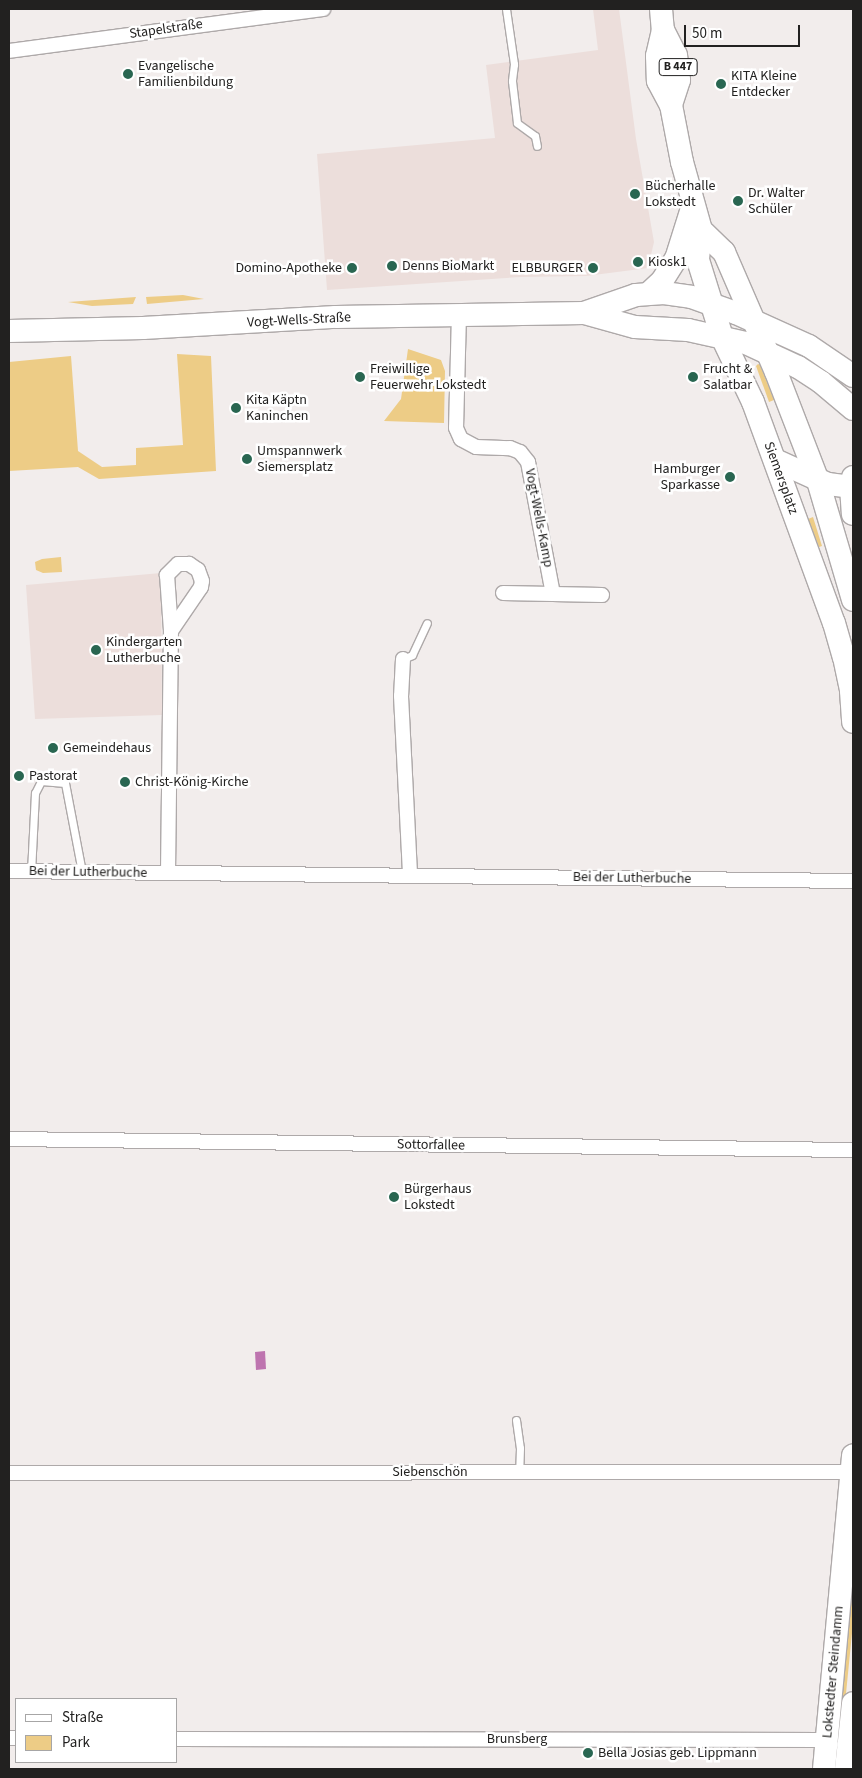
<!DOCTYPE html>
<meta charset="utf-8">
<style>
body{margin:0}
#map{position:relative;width:862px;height:1778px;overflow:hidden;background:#f2edec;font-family:"Source Sans 3",sans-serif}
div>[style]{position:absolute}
.built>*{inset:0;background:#ecdedb}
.green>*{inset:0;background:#edcc86}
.water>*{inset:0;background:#be74af}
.roads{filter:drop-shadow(1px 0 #aea9a9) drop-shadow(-1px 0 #aea9a9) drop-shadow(0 1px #aea9a9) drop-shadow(0 -1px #aea9a9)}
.service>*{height:7px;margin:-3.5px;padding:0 3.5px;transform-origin:3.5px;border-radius:3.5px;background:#fff}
.minor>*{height:14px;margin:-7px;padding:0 7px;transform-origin:7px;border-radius:7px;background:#fff}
.primary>*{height:22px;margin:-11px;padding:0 11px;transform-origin:11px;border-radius:11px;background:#fff}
.dots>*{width:14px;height:14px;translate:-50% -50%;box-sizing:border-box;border:2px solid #fff;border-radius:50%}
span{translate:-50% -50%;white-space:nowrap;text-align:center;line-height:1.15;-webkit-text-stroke:5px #fff;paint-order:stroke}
.shield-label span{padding:1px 4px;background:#fff;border:1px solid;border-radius:4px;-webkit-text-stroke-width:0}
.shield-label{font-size:12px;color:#222120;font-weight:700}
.street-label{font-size:14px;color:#222120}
.poi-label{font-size:14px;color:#222120}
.left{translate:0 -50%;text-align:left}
.right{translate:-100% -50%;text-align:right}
.frame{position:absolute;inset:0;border:10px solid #222120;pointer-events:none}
.legend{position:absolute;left:15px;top:1698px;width:162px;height:65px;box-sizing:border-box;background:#fff;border:1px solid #a7a6a6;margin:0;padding:6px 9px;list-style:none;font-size:15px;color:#222120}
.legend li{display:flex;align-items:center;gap:10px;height:25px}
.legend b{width:25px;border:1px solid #a7a6a6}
.scale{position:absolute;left:684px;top:25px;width:116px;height:22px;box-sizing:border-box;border:2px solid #222120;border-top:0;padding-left:6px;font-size:15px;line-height:18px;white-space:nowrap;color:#222120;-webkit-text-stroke:4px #fff;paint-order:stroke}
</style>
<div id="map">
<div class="built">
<div style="clip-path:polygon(593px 9px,619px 9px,636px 139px,654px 242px,648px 268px,586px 276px,520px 277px,327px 290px,317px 154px,495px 138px,486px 65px,598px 50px)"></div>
<div style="clip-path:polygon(161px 573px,162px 715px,35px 719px,26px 585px)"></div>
</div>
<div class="green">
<div style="clip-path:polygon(183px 295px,204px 299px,147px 304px,146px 297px)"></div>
<div style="clip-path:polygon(136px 297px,133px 304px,92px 306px,68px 302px)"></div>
<div style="clip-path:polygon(408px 349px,441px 360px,445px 371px,444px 423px,384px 421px,401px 399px)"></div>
<div style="clip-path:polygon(177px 354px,211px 356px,216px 471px,99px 479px,78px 467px,9px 471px,9px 362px,71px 356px,78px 451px,102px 467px,136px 465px,136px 448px,183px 445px)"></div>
<div style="clip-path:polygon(758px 364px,760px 365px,774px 400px,769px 402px,756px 366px)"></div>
<div style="clip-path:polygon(813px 517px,822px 546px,819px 547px,808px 519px)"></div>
<div style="clip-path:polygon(61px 557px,62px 572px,43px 573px,36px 570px,35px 562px,42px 559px)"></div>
<div style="clip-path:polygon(853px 1557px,853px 1623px,841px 1744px,838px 1745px)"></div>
</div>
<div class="water">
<div style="clip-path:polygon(265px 1351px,266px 1369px,256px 1370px,255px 1352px)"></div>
</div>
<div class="roads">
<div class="service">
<div style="left:506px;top:9px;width:56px;rotate:81.7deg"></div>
<div style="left:514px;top:64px;width:17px;rotate:97deg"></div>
<div style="left:512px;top:81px;width:42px;rotate:83.2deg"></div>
<div style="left:517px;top:123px;width:22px;rotate:36deg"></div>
<div style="left:535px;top:136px;width:10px;rotate:79deg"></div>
<div style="left:403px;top:659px;width:10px;rotate:-24deg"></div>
<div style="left:412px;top:655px;width:35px;rotate:-65deg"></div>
<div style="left:31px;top:872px;width:79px;rotate:-87.1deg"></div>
<div style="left:35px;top:793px;width:13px;rotate:-63deg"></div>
<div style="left:41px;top:781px;width:24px;rotate:5deg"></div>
<div style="left:65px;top:783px;width:91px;rotate:79.2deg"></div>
<div style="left:516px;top:1420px;width:28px;rotate:82deg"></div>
<div style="left:520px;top:1448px;width:24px;rotate:92deg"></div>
</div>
<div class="minor">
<div style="left:9px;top:51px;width:317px;rotate:-7.6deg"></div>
<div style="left:459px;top:314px;width:114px;rotate:91.5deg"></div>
<div style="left:456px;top:428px;width:12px;rotate:66deg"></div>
<div style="left:461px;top:439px;width:17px;rotate:28deg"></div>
<div style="left:476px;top:447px;width:34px;rotate:2deg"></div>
<div style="left:510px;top:448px;width:11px;rotate:22deg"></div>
<div style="left:520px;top:452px;width:13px;rotate:51deg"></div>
<div style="left:528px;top:462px;width:134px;rotate:79.3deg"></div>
<div style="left:503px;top:593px;width:99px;rotate:1.2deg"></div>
<div style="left:403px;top:659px;width:37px;rotate:93deg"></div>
<div style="left:401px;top:696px;width:180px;rotate:87.1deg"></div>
<div style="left:9px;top:871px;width:844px;rotate:0.68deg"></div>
<div style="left:168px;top:873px;width:242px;rotate:-89.3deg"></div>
<div style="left:171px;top:631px;width:53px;rotate:-55.7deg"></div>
<div style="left:201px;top:587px;width:6px;rotate:-81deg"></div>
<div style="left:202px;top:581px;width:12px;rotate:-110deg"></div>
<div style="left:198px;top:570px;width:11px;rotate:-146deg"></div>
<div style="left:189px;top:564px;width:11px;rotate:180deg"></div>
<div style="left:178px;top:564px;width:16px;rotate:135deg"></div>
<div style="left:167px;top:575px;width:56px;rotate:85.9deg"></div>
<div style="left:9px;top:1139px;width:844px;rotate:0.75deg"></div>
<div style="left:9px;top:1473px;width:843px;rotate:-0.07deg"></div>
<div style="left:9px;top:1738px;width:7px"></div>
<div style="left:176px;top:1739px;width:651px;rotate:0.09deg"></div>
<div style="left:827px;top:1740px;width:6px;rotate:51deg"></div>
</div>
<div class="primary">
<div style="left:661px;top:9px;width:21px;rotate:85deg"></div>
<div style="left:663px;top:30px;width:27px;rotate:103deg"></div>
<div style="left:657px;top:56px;width:25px;rotate:88deg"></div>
<div style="left:658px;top:81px;width:27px;rotate:62deg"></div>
<div style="left:671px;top:105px;width:58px;rotate:79.1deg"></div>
<div style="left:682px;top:162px;width:71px;rotate:74.4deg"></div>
<div style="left:701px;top:230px;width:30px;rotate:96deg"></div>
<div style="left:698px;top:260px;width:81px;rotate:72.7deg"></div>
<div style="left:722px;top:337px;width:72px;rotate:64.5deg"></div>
<div style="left:753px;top:402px;width:235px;rotate:69.9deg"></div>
<div style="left:834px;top:623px;width:35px;rotate:74deg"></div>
<div style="left:844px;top:657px;width:35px;rotate:78deg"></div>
<div style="left:851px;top:691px;width:31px;rotate:86deg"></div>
<div style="left:663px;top:30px;width:28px;rotate:63deg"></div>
<div style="left:676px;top:55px;width:25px;rotate:83deg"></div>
<div style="left:679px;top:80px;width:26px;rotate:108deg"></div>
<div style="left:701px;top:230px;width:32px;rotate:44deg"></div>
<div style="left:724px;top:252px;width:131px;rotate:66.6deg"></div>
<div style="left:776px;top:372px;width:117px;rotate:68.9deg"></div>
<div style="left:818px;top:481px;width:124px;rotate:73.6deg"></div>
<div style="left:649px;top:293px;width:18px;rotate:-43deg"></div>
<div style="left:662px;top:281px;width:26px;rotate:-58deg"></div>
<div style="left:676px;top:259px;width:57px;rotate:-72.5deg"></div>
<div style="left:584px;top:313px;width:55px;rotate:-19.1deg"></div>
<div style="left:636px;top:295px;width:28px;rotate:-4deg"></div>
<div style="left:664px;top:293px;width:27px;rotate:8deg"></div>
<div style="left:691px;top:297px;width:48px;rotate:19.6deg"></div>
<div style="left:736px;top:313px;width:80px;rotate:24.3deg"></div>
<div style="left:809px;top:346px;width:53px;rotate:34.3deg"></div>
<div style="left:9px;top:331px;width:134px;rotate:-1.3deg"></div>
<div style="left:143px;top:328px;width:193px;rotate:-3.3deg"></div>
<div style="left:336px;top:317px;width:248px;rotate:-0.9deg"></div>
<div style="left:584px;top:313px;width:53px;rotate:15.4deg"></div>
<div style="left:635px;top:327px;width:53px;rotate:3.2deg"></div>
<div style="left:688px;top:330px;width:59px;rotate:12.6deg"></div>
<div style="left:746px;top:343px;width:57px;rotate:24.8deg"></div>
<div style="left:798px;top:367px;width:27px;rotate:33deg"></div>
<div style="left:821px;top:382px;width:42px;rotate:40.2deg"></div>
<div style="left:775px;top:460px;width:58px;rotate:24.4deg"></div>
<div style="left:828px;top:484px;width:25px;rotate:7deg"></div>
<div style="left:853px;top:477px;width:10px;rotate:101deg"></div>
<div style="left:851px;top:487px;width:27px;rotate:86deg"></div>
<div style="left:824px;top:1769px;width:315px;rotate:-84.7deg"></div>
<div style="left:846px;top:1769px;width:66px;rotate:-83.9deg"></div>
</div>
</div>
<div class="dots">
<div style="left:128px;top:74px;background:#296651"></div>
<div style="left:721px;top:84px;background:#296651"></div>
<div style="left:635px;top:194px;background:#296651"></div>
<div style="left:738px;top:201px;background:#296651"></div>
<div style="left:638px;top:262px;background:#296651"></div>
<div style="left:392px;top:266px;background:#296651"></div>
<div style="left:352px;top:268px;background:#296651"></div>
<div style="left:593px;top:268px;background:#296651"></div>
<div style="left:360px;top:377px;background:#296651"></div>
<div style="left:693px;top:377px;background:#296651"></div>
<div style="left:236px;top:408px;background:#296651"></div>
<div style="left:247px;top:459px;background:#296651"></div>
<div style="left:730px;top:477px;background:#296651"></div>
<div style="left:96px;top:650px;background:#296651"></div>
<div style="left:53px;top:748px;background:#296651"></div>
<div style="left:19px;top:776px;background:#296651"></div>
<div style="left:125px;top:782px;background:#296651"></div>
<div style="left:394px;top:1197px;background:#296651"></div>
<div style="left:588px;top:1753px;background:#296651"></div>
</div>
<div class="shield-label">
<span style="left:678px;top:67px">B 447</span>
</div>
<div class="street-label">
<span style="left:166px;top:29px;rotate:-8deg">Stapelstraße</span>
<span style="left:299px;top:320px;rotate:-3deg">Vogt-Wells-Straße</span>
<span style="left:781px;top:478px;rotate:70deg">Siemersplatz</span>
<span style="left:539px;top:518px;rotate:79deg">Vogt-Wells-Kamp</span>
<span style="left:88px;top:872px;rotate:1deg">Bei der Lutherbuche</span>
<span style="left:632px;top:878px;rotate:1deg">Bei der Lutherbuche</span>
<span style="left:431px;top:1145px;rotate:1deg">Sottorfallee</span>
<span style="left:430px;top:1472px">Siebenschön</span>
<span style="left:833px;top:1672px;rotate:-85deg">Lokstedter Steindamm</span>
<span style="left:517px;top:1739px">Brunsberg</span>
</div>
<div class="poi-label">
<span class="left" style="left:138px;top:74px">Evangelische<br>Familienbildung</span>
<span class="left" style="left:731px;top:84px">KITA Kleine<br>Entdecker</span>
<span class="left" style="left:645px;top:194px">Bücherhalle<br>Lokstedt</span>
<span class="left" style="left:748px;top:201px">Dr. Walter<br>Schüler</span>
<span class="left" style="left:648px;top:262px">Kiosk1</span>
<span class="left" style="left:402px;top:266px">Denns BioMarkt</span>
<span class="right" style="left:342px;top:268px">Domino-Apotheke</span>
<span class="right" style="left:583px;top:268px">ELBBURGER</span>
<span class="left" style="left:370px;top:377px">Freiwillige<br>Feuerwehr Lokstedt</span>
<span class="left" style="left:703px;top:377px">Frucht &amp;<br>Salatbar</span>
<span class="left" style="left:246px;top:408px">Kita Käptn<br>Kaninchen</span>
<span class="left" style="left:257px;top:459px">Umspannwerk<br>Siemersplatz</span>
<span class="right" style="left:720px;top:477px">Hamburger<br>Sparkasse</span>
<span class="left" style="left:106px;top:650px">Kindergarten<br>Lutherbuche</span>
<span class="left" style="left:63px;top:748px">Gemeindehaus</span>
<span class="left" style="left:29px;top:776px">Pastorat</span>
<span class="left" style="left:135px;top:782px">Christ-König-Kirche</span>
<span class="left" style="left:404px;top:1197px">Bürgerhaus<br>Lokstedt</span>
<span class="left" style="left:598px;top:1753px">Bella Josias geb. Lippmann</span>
</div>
<div class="frame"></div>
<ul class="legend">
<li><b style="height:6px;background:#fff"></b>Straße</li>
<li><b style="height:14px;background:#edcc86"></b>Park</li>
</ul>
<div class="scale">50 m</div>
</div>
